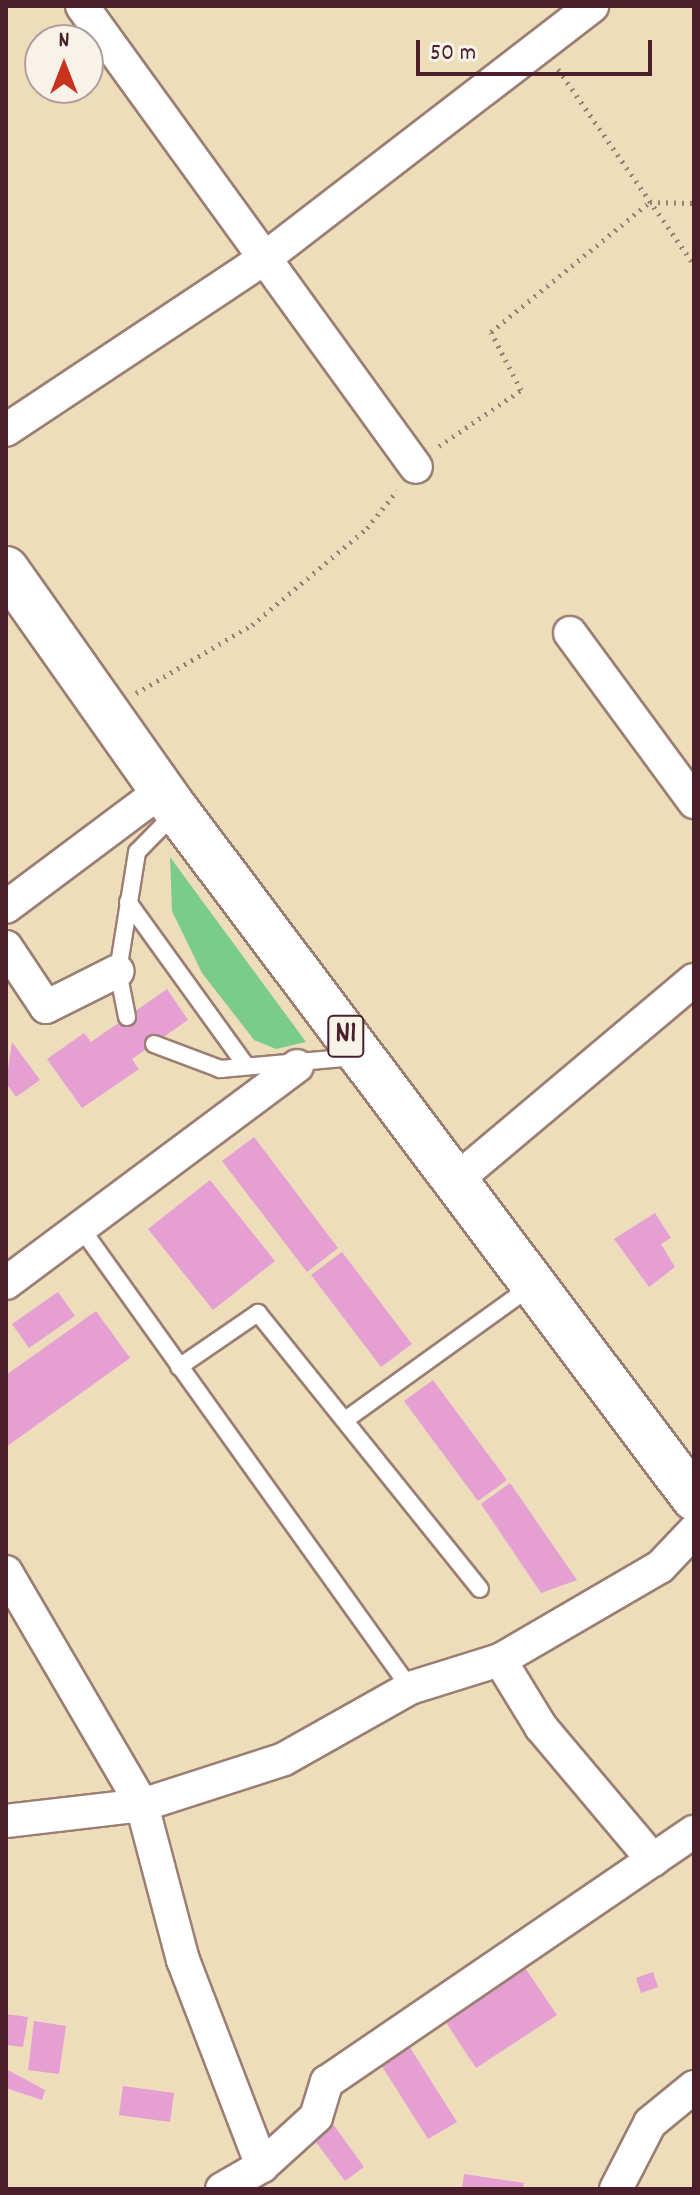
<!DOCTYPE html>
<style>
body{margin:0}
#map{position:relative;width:700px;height:2195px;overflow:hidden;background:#edddbb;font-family:Dekko,sans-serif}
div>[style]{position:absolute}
.green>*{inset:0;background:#7bcc8c}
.building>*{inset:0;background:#e59fd3}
.path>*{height:5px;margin-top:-2.5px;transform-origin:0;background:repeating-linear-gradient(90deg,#9c7e73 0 2px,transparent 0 8px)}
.roads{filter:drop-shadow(2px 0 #9c7e73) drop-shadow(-2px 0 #9c7e73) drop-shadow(0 2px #9c7e73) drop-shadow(0 -2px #9c7e73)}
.lane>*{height:16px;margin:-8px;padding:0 8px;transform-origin:8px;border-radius:8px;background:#fff}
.street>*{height:32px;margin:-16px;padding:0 16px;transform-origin:16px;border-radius:16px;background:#fff}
.highway>*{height:44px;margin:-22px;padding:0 22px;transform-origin:22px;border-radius:22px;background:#fff}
span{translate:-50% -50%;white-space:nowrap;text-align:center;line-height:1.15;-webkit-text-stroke:6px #f7f3e8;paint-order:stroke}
.shield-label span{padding:2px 6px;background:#f7f3e8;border:2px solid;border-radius:6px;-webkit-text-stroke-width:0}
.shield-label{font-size:30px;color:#4a1f2b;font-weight:700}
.frame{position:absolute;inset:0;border:8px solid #4a1f2b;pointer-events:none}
.north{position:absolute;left:24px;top:24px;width:80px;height:80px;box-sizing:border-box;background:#f7f3e8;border:2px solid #b29e9c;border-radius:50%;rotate:0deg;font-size:22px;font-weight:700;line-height:32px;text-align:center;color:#4a1f2b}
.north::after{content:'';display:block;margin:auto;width:28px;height:36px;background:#c8321e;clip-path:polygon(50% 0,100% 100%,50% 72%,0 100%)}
.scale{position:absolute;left:416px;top:40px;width:236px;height:36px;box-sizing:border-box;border:4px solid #4a1f2b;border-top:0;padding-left:10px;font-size:24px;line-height:28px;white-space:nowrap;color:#4a1f2b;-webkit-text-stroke:6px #f7f3e8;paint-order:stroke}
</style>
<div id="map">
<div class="green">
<div style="clip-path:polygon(170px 857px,306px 1042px,276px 1049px,254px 1040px,202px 973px,172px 911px)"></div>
</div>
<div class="building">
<div style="clip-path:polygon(167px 989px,188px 1020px,132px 1059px,139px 1069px,82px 1108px,47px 1059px,84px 1033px,91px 1042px)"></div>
<div style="clip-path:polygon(12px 1042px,40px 1080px,16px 1097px,6px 1083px)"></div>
<div style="clip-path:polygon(254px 1137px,338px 1248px,307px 1272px,222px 1161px)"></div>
<div style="clip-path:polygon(210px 1180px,275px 1261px,213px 1310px,148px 1229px)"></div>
<div style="clip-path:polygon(655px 1213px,671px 1238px,661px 1244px,675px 1267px,649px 1287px,614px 1239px)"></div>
<div style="clip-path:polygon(342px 1252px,412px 1344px,381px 1367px,311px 1275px)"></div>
<div style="clip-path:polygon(58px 1292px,75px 1316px,29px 1348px,12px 1324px)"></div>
<div style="clip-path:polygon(96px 1311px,130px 1358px,6px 1447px,6px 1375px)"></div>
<div style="clip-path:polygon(433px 1380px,507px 1480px,478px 1501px,404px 1401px)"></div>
<div style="clip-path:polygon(510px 1483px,577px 1580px,541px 1593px,481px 1504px)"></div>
<div style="clip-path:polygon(525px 1968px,557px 2015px,476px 2068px,445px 2021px)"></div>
<div style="clip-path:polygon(653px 1972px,658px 1987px,641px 1993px,636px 1978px)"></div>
<div style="clip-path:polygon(6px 2014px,28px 2017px,23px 2047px,6px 2045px)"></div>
<div style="clip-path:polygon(34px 2021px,66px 2026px,59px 2074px,28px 2070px)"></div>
<div style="clip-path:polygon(409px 2046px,457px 2122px,428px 2139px,380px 2063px)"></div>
<div style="clip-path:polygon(6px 2069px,45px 2090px,42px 2100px,6px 2088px)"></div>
<div style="clip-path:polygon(123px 2086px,174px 2093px,170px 2122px,119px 2115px)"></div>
<div style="clip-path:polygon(333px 2124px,364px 2167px,345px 2181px,313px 2138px)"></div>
<div style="clip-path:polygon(464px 2174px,524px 2183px,523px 2189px,462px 2189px)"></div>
</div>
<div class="path">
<div style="left:558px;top:69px;width:239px;rotate:55.2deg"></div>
<div style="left:439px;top:446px;width:99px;rotate:-34.3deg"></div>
<div style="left:521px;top:390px;width:65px;rotate:-117.3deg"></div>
<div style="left:491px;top:332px;width:205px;rotate:-39.3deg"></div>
<div style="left:650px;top:202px;width:44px;rotate:1.3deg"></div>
<div style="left:136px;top:693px;width:134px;rotate:-30.4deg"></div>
<div style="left:252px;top:625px;width:150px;rotate:-40.1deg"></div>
<div style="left:367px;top:528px;width:48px;rotate:-51deg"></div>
</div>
<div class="roads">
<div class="lane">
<div style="left:128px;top:902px;width:200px;rotate:54.2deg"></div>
<div style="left:127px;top:1017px;width:47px;rotate:-101.1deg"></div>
<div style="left:118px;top:971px;width:121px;rotate:-80.9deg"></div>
<div style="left:137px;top:852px;width:54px;rotate:-45.7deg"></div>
<div style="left:154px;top:1044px;width:71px;rotate:20.7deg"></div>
<div style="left:220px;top:1069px;width:136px;rotate:-5.1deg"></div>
<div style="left:81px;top:1228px;width:566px;rotate:54.43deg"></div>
<div style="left:179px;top:1367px;width:96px;rotate:-34.4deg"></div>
<div style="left:258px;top:1313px;width:354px;rotate:51.2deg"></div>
<div style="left:348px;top:1418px;width:226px;rotate:-35.7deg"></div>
</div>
<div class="street">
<div style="left:82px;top:6px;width:569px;rotate:54.08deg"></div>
<div style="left:6px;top:430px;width:311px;rotate:-33.6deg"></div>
<div style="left:265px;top:258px;width:413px;rotate:-37.6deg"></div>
<div style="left:570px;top:633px;width:210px;rotate:53.7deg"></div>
<div style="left:6px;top:907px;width:197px;rotate:-36.8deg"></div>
<div style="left:6px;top:947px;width:72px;rotate:56.3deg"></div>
<div style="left:46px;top:1007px;width:80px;rotate:-26.6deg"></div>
<div style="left:455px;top:1181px;width:312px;rotate:-40.1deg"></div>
<div style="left:6px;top:1283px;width:363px;rotate:-36.7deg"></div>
<div style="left:6px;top:1572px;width:270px;rotate:59.7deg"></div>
<div style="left:142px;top:1805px;width:160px;rotate:75.2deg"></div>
<div style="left:183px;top:1960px;width:221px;rotate:69deg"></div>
<div style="left:500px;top:1660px;width:79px;rotate:58.5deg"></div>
<div style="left:541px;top:1727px;width:174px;rotate:49.9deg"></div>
<div style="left:6px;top:1821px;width:137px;rotate:-6.7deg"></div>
<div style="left:142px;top:1805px;width:149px;rotate:-17.9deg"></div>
<div style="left:284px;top:1759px;width:145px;rotate:-29.4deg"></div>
<div style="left:410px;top:1688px;width:94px;rotate:-17.3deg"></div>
<div style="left:500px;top:1660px;width:185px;rotate:-30.2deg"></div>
<div style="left:660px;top:1567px;width:50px;rotate:-46.6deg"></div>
<div style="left:222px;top:2189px;width:46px;rotate:-29.9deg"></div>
<div style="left:262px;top:2166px;width:73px;rotate:-42.2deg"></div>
<div style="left:316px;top:2117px;width:37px;rotate:-73deg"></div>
<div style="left:327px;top:2082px;width:444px;rotate:-34.3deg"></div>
<div style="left:616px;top:2189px;width:74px;rotate:-62.7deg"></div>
<div style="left:650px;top:2123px;width:57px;rotate:-39.3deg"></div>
</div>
<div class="highway">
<div style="left:6px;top:569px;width:296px;rotate:54.8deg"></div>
<div style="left:177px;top:811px;width:860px;rotate:53.04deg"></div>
</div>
</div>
<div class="shield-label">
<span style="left:346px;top:1036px">N1</span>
</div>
<div class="frame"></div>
<div class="north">N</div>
<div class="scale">50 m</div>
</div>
